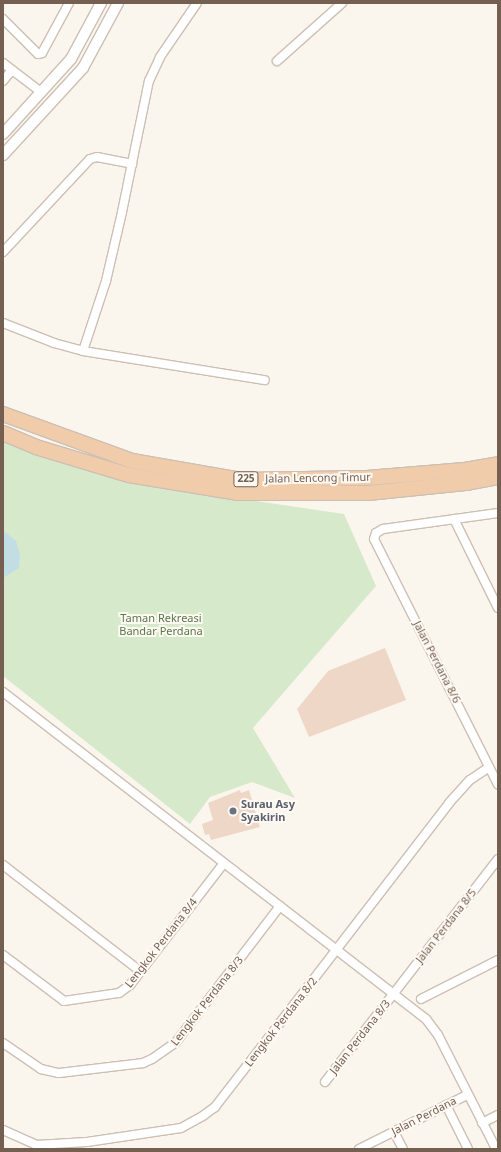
<!DOCTYPE html>
<style>
body{margin:0}
#map{position:relative;width:501px;height:1152px;overflow:hidden;background:#fbf6ed;font-family:"Noto Sans",sans-serif}
div>[style]{position:absolute}
.green>*{inset:0;background:#d7e9cb}
.water>*{inset:0;background:#c2dee4}
.building>*{inset:0;background:#eed7c7}
.roads{filter:drop-shadow(1px 0 #cdbfb3) drop-shadow(-1px 0 #cdbfb3) drop-shadow(0 1px #cdbfb3) drop-shadow(0 -1px #cdbfb3)}
.minor>*{height:8px;margin:-4px;padding:0 4px;transform-origin:4px;border-radius:4px;background:#fff}
.tertiary>*{height:10px;margin:-5px;padding:0 5px;transform-origin:5px;border-radius:5px;background:#fff}
.trunk>*{height:14px;margin:-7px;padding:0 7px;transform-origin:7px;border-radius:7px;background:#f1ccab}
.dots>*{width:11px;height:11px;translate:-50% -50%;box-sizing:border-box;border:2px solid #fefaf3;border-radius:50%}
span{translate:-50% -50%;white-space:nowrap;text-align:center;line-height:1.15;-webkit-text-stroke:4px #fefaf3;paint-order:stroke}
.shield-label span{padding:1px 3px;background:#fefaf3;border:1px solid;border-radius:3px;-webkit-text-stroke-width:0}
.shield-label{font-size:10px;color:#755f51;font-weight:700}
.street-label{font-size:11px;color:#755f51}
.park-label{font-size:11px;color:#56794a}
.worship-label{font-size:11px;color:#5b616d;font-weight:700}
.left{translate:0 -50%;text-align:left}
.frame{position:absolute;inset:0;border:4px solid #755f51;pointer-events:none}
</style>
<div id="map">
<div class="green">
<div style="clip-path:polygon(3px 439px,25px 450px,101px 475px,169px 488px,344px 514px,376px 586px,253px 728px,295px 798px,252px 782px,210px 797px,190px 824px,3px 676px)"></div>
</div>
<div class="water">
<div style="clip-path:polygon(3px 530px,16px 541px,20px 554px,19px 568px,3px 578px)"></div>
</div>
<div class="building">
<div style="clip-path:polygon(385px 648px,406px 700px,309px 737px,297px 709px,328px 671px)"></div>
<div style="clip-path:polygon(240px 790px,241px 793px,249px 790px,260px 827px,211px 840px,209px 834px,205px 835px,202px 824px,213px 820px,208px 803px)"></div>
</div>
<div class="roads">
<div class="minor">
<div style="left:3px;top:19px;width:49px;rotate:45deg"></div>
<div style="left:38px;top:54px;width:4px;rotate:-14deg"></div>
<div style="left:42px;top:53px;width:57px;rotate:-61.6deg"></div>
<div style="left:277px;top:61px;width:87px;rotate:-41.7deg"></div>
<div style="left:3px;top:63px;width:48px;rotate:37.3deg"></div>
<div style="left:3px;top:81px;width:14px;rotate:-51deg"></div>
<div style="left:3px;top:252px;width:127px;rotate:-46.9deg"></div>
<div style="left:90px;top:159px;width:7px;rotate:-16deg"></div>
<div style="left:97px;top:157px;width:36px;rotate:11deg"></div>
<div style="left:3px;top:323px;width:55px;rotate:21.4deg"></div>
<div style="left:54px;top:343px;width:30px;rotate:15deg"></div>
<div style="left:83px;top:351px;width:184px;rotate:9.1deg"></div>
<div style="left:83px;top:351px;width:74px;rotate:-71.8deg"></div>
<div style="left:106px;top:281px;width:71px;rotate:-76.9deg"></div>
<div style="left:122px;top:212px;width:134px;rotate:-78.4deg"></div>
<div style="left:149px;top:81px;width:26px;rotate:-65deg"></div>
<div style="left:160px;top:57px;width:65px;rotate:-55.6deg"></div>
<div style="left:498px;top:513px;width:116px;rotate:172.1deg"></div>
<div style="left:383px;top:529px;width:8px;rotate:150deg"></div>
<div style="left:376px;top:533px;width:6px;rotate:108deg"></div>
<div style="left:374px;top:539px;width:275px;rotate:63.2deg"></div>
<div style="left:454px;top:519px;width:99px;rotate:63.7deg"></div>
<div style="left:3px;top:692px;width:535px;rotate:37.71deg"></div>
<div style="left:426px;top:1019px;width:20px;rotate:53deg"></div>
<div style="left:438px;top:1035px;width:128px;rotate:63deg"></div>
<div style="left:3px;top:865px;width:173px;rotate:37.7deg"></div>
<div style="left:3px;top:955px;width:76px;rotate:37deg"></div>
<div style="left:64px;top:1001px;width:56px;rotate:-8.3deg"></div>
<div style="left:119px;top:993px;width:14px;rotate:-36deg"></div>
<div style="left:130px;top:985px;width:154px;rotate:-52.4deg"></div>
<div style="left:421px;top:999px;width:86px;rotate:-26.9deg"></div>
<div style="left:3px;top:1043px;width:46px;rotate:34.4deg"></div>
<div style="left:41px;top:1069px;width:18px;rotate:13deg"></div>
<div style="left:59px;top:1073px;width:85px;rotate:-6.8deg"></div>
<div style="left:143px;top:1063px;width:10px;rotate:-24deg"></div>
<div style="left:152px;top:1059px;width:29px;rotate:-35deg"></div>
<div style="left:176px;top:1042px;width:171px;rotate:-52.6deg"></div>
<div style="left:325px;top:1082px;width:282px;rotate:-52.2deg"></div>
<div style="left:446px;top:1105px;width:49px;rotate:63.4deg"></div>
<div style="left:482px;top:1123px;width:18px;rotate:-27deg"></div>
<div style="left:3px;top:1130px;width:36px;rotate:24deg"></div>
<div style="left:36px;top:1145px;width:51px;rotate:-3.4deg"></div>
<div style="left:87px;top:1142px;width:95px;rotate:-8.5deg"></div>
<div style="left:181px;top:1128px;width:26px;rotate:-29deg"></div>
<div style="left:204px;top:1115px;width:14px;rotate:-36deg"></div>
<div style="left:215px;top:1107px;width:100px;rotate:-52.3deg"></div>
<div style="left:276px;top:1028px;width:284px;rotate:-52.4deg"></div>
<div style="left:449px;top:803px;width:31px;rotate:-48deg"></div>
<div style="left:470px;top:780px;width:23px;rotate:-34deg"></div>
<div style="left:394px;top:1132px;width:19px;rotate:62deg"></div>
<div style="left:359px;top:1149px;width:121px;rotate:-26.6deg"></div>
</div>
<div class="tertiary">
<div style="left:3px;top:134px;width:101px;rotate:-47.8deg"></div>
<div style="left:71px;top:59px;width:64px;rotate:-61.8deg"></div>
<div style="left:3px;top:155px;width:118px;rotate:-47.4deg"></div>
<div style="left:83px;top:68px;width:74px;rotate:-61.7deg"></div>
</div>
<div class="trunk">
<div style="left:3px;top:414px;width:137px;rotate:20deg"></div>
<div style="left:132px;top:461px;width:112px;rotate:9.8deg"></div>
<div style="left:242px;top:480px;width:125px;rotate:-0.9deg"></div>
<div style="left:367px;top:478px;width:98px;rotate:-4.7deg"></div>
<div style="left:465px;top:470px;width:34px;rotate:-10deg"></div>
<div style="left:3px;top:433px;width:36px;rotate:23deg"></div>
<div style="left:36px;top:447px;width:97px;rotate:16.8deg"></div>
<div style="left:129px;top:475px;width:110px;rotate:9.4deg"></div>
<div style="left:238px;top:493px;width:130px"></div>
<div style="left:368px;top:493px;width:100px;rotate:-5.8deg"></div>
<div style="left:467px;top:483px;width:32px;rotate:-11deg"></div>
</div>
</div>
<div class="dots">
<div style="left:233px;top:811px;background:#6b7280"></div>
</div>
<div class="shield-label">
<span style="left:246px;top:479px">225</span>
</div>
<div class="street-label">
<span style="left:318px;top:478px;rotate:-1deg">Jalan Lencong Timur</span>
<span style="left:437px;top:662px;rotate:63deg">Jalan Perdana 8/6</span>
<span style="left:446px;top:926px;rotate:-52deg">Jalan Perdana 8/5</span>
<span style="left:161px;top:943px;rotate:-52deg">Lengkok Perdana 8/4</span>
<span style="left:207px;top:1001px;rotate:-52deg">Lengkok Perdana 8/3</span>
<span style="left:281px;top:1022px;rotate:-52deg">Lengkok Perdana 8/2</span>
<span style="left:360px;top:1037px;rotate:-52deg">Jalan Perdana 8/3</span>
<span style="left:424px;top:1116px;rotate:-27deg">Jalan Perdana</span>
</div>
<div class="park-label">
<span style="left:161px;top:625px">Taman Rekreasi<br>Bandar Perdana</span>
</div>
<div class="worship-label">
<span class="left" style="left:241px;top:811px">Surau Asy<br>Syakirin</span>
</div>
<div class="frame"></div>
</div>
